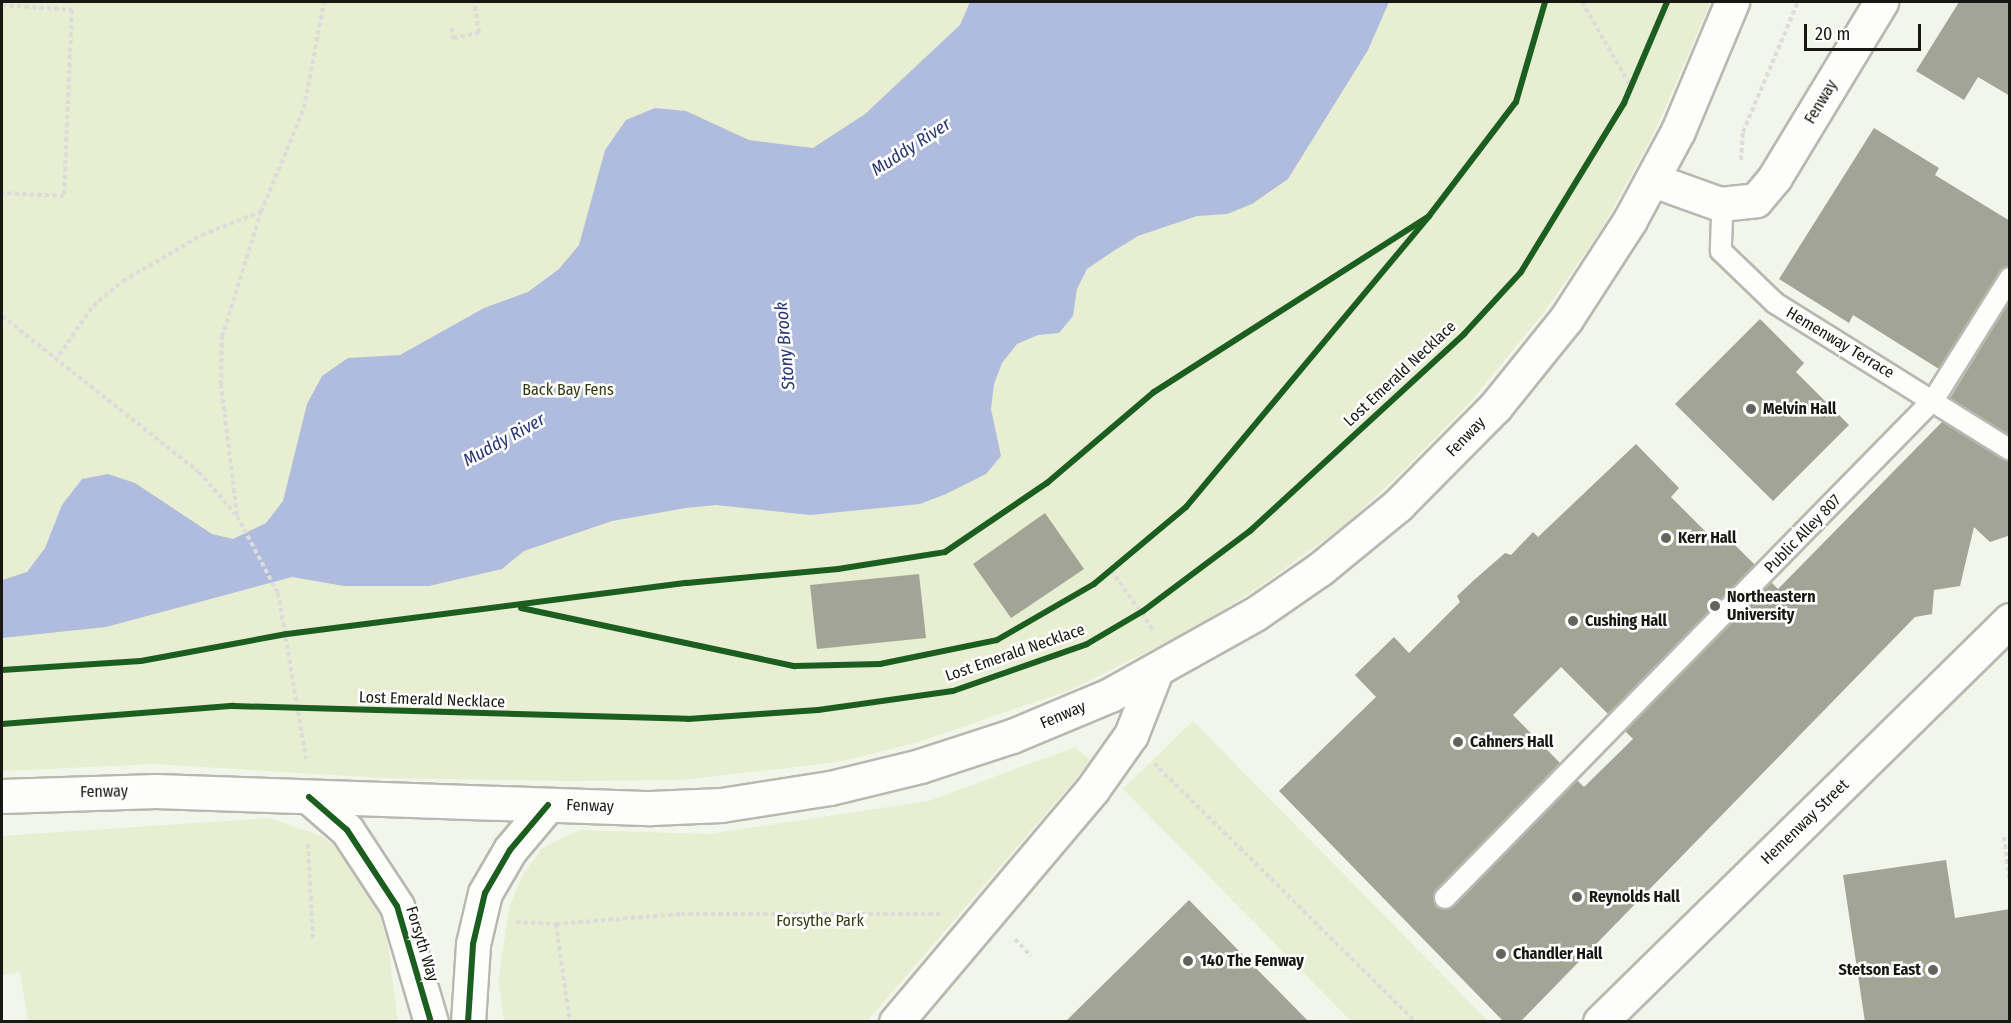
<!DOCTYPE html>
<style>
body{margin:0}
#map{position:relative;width:2011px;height:1023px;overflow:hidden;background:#f2f5e9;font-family:"Fira Sans Condensed",sans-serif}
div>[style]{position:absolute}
.green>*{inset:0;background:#e7eed2}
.water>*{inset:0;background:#b0bcdd}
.building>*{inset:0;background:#a2a595}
.path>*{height:4px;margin-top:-2px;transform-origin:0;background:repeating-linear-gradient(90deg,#dcddda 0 4.5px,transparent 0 7.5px)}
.roads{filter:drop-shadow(2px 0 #b7b9b0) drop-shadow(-2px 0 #b7b9b0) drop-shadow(0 2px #b7b9b0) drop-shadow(0 -2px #b7b9b0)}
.lane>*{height:20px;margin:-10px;padding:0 10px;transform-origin:10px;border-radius:10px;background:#fdfefc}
.street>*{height:33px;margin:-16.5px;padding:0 16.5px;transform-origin:16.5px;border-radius:16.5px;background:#fdfefc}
.secondary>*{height:33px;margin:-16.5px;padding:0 16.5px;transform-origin:16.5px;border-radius:16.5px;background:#fdfefc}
.primary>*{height:33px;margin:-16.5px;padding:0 16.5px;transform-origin:16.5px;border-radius:16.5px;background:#fdfefc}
.cycleway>*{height:6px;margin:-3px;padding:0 3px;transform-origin:3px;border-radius:3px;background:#1b5e20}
.dots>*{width:16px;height:16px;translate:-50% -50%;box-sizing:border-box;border:3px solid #fff;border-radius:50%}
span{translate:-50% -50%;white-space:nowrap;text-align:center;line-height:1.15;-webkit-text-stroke:5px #fff;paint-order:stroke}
.street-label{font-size:16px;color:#161811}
.park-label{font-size:16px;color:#333c10}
.poi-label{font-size:16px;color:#161811;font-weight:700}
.left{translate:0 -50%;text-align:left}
.right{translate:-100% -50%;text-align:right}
.water-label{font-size:18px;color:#273574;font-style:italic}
.frame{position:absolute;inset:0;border:3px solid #161811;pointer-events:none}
.scale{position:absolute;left:1804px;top:24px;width:117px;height:27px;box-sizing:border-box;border:3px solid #161811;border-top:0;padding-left:8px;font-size:18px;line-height:21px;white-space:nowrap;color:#161811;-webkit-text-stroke:4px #fff;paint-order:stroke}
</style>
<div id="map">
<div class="green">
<div style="clip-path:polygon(2px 2px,1711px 2px,1654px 133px,1601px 230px,1545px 311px,1471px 401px,1406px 468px,1346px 524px,1255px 590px,1185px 633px,1070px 690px,915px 743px,839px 762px,681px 780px,570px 781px,382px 778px,154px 764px,2px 771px)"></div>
<div style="clip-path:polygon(1193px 721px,1488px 1021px,1351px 1021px,1123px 789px)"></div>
<div style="clip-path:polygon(1075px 747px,1091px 761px,867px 1021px,504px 1021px,498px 980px,510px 905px,523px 874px,543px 847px,580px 830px,708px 834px,929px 801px)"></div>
<div style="clip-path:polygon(269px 818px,321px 836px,344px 852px,374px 896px,387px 939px,398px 1021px,28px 1021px,20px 972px,2px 975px,2px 836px)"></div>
</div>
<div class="water">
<div style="clip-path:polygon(970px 2px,1389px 2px,1368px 50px,1288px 179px,1252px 204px,1227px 214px,1197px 216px,1138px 236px,1112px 252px,1087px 269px,1077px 289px,1073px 316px,1059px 333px,1038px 335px,1017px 344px,1002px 363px,994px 384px,991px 409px,1001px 456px,986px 474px,946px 494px,920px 504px,810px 515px,716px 505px,686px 508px,612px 521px,524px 551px,502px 569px,429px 586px,344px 586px,292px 577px,106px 627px,2px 638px,2px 580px,27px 572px,45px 548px,62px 505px,82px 479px,108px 474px,135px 483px,212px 534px,233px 539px,266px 523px,283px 501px,307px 404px,322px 376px,348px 358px,400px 355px,484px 308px,528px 292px,559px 269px,579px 245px,605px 150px,626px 120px,655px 108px,686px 111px,749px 140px,813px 148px,865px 114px,960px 25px)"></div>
</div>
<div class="building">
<div style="clip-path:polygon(1959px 2px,2010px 2px,2010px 96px,1978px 77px,1964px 100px,1916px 71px)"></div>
<div style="clip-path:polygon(1874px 128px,1939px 168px,1935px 175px,2010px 221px,2010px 266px,2000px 272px,1939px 369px,1853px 315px,1849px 323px,1779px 279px)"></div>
<div style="clip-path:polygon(2010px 301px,2010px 436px,1950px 398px)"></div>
<div style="clip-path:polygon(1760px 319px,1804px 363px,1796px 372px,1849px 425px,1773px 501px,1675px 404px)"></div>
<div style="clip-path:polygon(1942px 422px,2010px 462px,2008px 536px,1990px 542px,1974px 527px,1960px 586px,1934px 590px,1932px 614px,1915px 617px,1520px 1022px,1504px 1022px,1279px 791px,1376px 697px,1355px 675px,1394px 637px,1409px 653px,1460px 602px,1457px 596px,1473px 581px,1505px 553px,1511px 555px,1533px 532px,1538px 537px,1636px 444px,1679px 488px,1671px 497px,1716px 542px,1724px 534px,1755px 565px,1608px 714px,1561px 667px,1513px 715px,1560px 763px,1436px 890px,1436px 906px,1449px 909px,1577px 780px,1584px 787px,1633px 739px,1625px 731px,1771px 582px,1778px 589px)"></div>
<div style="clip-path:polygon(1045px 513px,1084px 569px,1011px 618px,973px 564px)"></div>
<div style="clip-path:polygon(919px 574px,926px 638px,817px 649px,810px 585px)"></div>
<div style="clip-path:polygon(1946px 860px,1955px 918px,2010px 909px,2010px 1022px,1865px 1022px,1843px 875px)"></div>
<div style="clip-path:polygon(1189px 900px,1309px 1022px,1065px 1022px)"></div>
</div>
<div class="path">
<div style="left:1582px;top:2px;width:98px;rotate:60deg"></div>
<div style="left:2px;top:5px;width:70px;rotate:4.1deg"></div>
<div style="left:72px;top:10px;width:186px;rotate:92.5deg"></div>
<div style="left:64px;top:196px;width:62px;rotate:-177.2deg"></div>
<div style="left:452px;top:28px;width:10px;rotate:84deg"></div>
<div style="left:453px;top:38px;width:26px;rotate:-11deg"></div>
<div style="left:479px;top:33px;width:31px;rotate:-99deg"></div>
<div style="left:1741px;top:160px;width:28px;rotate:-86deg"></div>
<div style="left:1743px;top:132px;width:141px;rotate:-67.1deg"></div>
<div style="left:2px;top:316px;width:251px;rotate:38.4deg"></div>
<div style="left:199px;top:472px;width:58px;rotate:49.2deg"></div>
<div style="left:237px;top:516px;width:87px;rotate:62deg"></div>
<div style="left:278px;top:593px;width:168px;rotate:80.4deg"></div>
<div style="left:55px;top:361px;width:67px;rotate:-55.4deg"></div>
<div style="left:93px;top:306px;width:39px;rotate:-40deg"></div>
<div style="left:123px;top:281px;width:91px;rotate:-30.2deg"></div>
<div style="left:202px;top:235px;width:62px;rotate:-21.6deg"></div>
<div style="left:237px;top:515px;width:131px;rotate:-97deg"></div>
<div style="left:221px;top:385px;width:48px;rotate:-88.8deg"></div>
<div style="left:222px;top:337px;width:131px;rotate:-72.7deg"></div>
<div style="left:261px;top:212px;width:113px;rotate:-67.5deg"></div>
<div style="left:304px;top:108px;width:108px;rotate:-79.3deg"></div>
<div style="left:1111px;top:570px;width:75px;rotate:54.8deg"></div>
<div style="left:1154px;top:763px;width:368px;rotate:44.7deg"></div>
<div style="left:2004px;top:837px;width:45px;rotate:82.4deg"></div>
<div style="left:308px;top:844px;width:97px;rotate:87deg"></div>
<div style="left:516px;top:922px;width:40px;rotate:2.9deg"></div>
<div style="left:556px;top:924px;width:125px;rotate:-4.6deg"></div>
<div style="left:681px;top:914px;width:259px"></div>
<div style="left:556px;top:924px;width:99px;rotate:81.9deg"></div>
<div style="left:1015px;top:939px;width:23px;rotate:47deg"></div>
</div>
<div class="roads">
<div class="lane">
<div style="left:1727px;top:203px;width:14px;rotate:111deg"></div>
<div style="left:1722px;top:216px;width:35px;rotate:92deg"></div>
<div style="left:1721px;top:251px;width:75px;rotate:43.9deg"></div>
<div style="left:1775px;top:303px;width:277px;rotate:32deg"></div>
<div style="left:1445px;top:898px;width:699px;rotate:-45.58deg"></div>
<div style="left:1934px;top:399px;width:143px;rotate:-57.9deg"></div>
</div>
<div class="street">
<div style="left:1653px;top:180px;width:71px;rotate:19.7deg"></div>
<div style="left:1720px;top:204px;width:36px;rotate:-6deg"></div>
<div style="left:1756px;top:200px;width:30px;rotate:-50deg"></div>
<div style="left:1775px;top:177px;width:205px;rotate:-58.8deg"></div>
<div style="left:896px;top:1022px;width:304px;rotate:-49.8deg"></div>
<div style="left:1092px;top:790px;width:67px;rotate:-54.7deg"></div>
<div style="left:1131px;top:735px;width:69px;rotate:-68.7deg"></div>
</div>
<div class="secondary">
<div style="left:309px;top:797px;width:50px;rotate:41deg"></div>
<div style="left:347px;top:830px;width:91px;rotate:56.7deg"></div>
<div style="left:397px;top:906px;width:121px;rotate:73.7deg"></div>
<div style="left:468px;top:1022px;width:78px;rotate:-86.3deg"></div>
<div style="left:473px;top:944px;width:52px;rotate:-76.8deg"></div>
<div style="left:485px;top:893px;width:50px;rotate:-59.8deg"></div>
<div style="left:510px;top:850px;width:59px;rotate:-49.8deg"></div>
<div style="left:1600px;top:1022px;width:574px;rotate:-44.44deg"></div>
</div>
<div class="primary">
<div style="left:2px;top:796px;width:154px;rotate:-1.9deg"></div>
<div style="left:156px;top:791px;width:495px;rotate:2deg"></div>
<div style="left:651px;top:808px;width:70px;rotate:-2.5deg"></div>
<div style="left:721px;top:805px;width:110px;rotate:-8.9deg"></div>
<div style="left:830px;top:788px;width:93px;rotate:-13.7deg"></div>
<div style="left:920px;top:766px;width:97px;rotate:-18.1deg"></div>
<div style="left:1012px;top:736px;width:106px;rotate:-22.7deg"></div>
<div style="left:1110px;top:695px;width:166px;rotate:-29.2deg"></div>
<div style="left:1255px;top:614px;width:79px;rotate:-34.7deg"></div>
<div style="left:1320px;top:569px;width:101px;rotate:-39.4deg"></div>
<div style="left:1398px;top:505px;width:138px;rotate:-45.3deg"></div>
<div style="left:1495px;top:407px;width:113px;rotate:-51.1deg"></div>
<div style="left:1566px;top:319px;width:118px;rotate:-57.1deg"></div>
<div style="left:1630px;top:220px;width:101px;rotate:-61.7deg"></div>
<div style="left:1678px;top:131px;width:140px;rotate:-67.3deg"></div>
</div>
</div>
<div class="cycleway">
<div style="left:521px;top:608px;width:280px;rotate:12deg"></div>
<div style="left:795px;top:666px;width:85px;rotate:-1.3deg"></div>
<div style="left:880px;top:664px;width:119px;rotate:-11.6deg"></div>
<div style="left:997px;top:640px;width:112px;rotate:-30deg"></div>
<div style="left:1094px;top:584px;width:120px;rotate:-39.9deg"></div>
<div style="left:1186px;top:507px;width:379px;rotate:-50.1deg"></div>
<div style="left:1429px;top:216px;width:143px;rotate:-52.7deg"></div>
<div style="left:1516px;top:102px;width:104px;rotate:-73.8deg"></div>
<div style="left:2px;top:670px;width:139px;rotate:-3.7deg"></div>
<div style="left:141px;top:661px;width:148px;rotate:-10.5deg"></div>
<div style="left:287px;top:634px;width:403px;rotate:-7.3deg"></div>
<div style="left:687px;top:583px;width:152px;rotate:-5.3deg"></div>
<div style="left:838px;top:569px;width:108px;rotate:-9deg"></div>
<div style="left:945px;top:552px;width:123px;rotate:-34.1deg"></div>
<div style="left:1047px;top:483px;width:140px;rotate:-40.4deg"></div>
<div style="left:1154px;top:392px;width:326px;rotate:-32.6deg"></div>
<div style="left:2px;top:724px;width:232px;rotate:-4.5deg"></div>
<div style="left:233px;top:706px;width:455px;rotate:1.6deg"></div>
<div style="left:688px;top:719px;width:130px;rotate:-4deg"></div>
<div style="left:818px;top:710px;width:136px;rotate:-8deg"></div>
<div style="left:953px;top:691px;width:142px;rotate:-19.3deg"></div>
<div style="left:1087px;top:644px;width:65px;rotate:-30.5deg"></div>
<div style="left:1143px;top:611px;width:134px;rotate:-36.8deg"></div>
<div style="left:1250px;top:531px;width:291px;rotate:-42.6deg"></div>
<div style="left:1464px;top:334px;width:84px;rotate:-47.4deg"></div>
<div style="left:1521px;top:272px;width:198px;rotate:-58.6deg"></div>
<div style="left:1624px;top:103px;width:110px;rotate:-66.9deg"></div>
<div style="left:309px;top:797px;width:50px;rotate:41deg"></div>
<div style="left:347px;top:830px;width:91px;rotate:56.7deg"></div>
<div style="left:397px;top:906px;width:121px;rotate:73.7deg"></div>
<div style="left:468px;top:1022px;width:78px;rotate:-86.3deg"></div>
<div style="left:473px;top:944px;width:52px;rotate:-76.8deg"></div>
<div style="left:485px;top:893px;width:50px;rotate:-59.8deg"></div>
<div style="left:510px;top:850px;width:59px;rotate:-49.8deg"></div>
</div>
<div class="dots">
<div style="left:1751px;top:409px;background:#63655d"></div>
<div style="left:1666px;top:538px;background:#63655d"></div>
<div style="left:1715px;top:606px;background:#63655d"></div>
<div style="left:1573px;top:621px;background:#63655d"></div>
<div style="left:1458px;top:742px;background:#63655d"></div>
<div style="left:1577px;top:897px;background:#63655d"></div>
<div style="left:1501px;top:954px;background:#63655d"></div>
<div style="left:1188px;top:961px;background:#63655d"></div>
<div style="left:1933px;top:970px;background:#63655d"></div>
</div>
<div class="street-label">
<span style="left:1821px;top:102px;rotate:-59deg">Fenway</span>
<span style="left:1840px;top:343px;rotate:31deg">Hemenway Terrace</span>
<span style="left:1400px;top:374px;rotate:-43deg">Lost Emerald Necklace</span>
<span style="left:1466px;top:437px;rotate:-46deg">Fenway</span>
<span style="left:1803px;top:534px;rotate:-46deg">Public Alley 807</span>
<span style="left:1015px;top:653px;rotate:-19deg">Lost Emerald Necklace</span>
<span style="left:432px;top:700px;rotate:2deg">Lost Emerald Necklace</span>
<span style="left:1063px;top:715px;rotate:-23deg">Fenway</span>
<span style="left:104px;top:792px;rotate:-1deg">Fenway</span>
<span style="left:590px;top:806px;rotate:2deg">Fenway</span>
<span style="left:1805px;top:822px;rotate:-44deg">Hemenway Street</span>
<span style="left:422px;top:944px;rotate:73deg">Forsyth Way</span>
</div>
<div class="park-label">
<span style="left:568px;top:390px">Back Bay Fens</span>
<span style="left:820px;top:921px">Forsythe Park</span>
</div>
<div class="poi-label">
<span class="left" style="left:1763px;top:409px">Melvin Hall</span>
<span class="left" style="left:1678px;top:538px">Kerr Hall</span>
<span class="left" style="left:1727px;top:606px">Northeastern<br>University</span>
<span class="left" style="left:1585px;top:621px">Cushing Hall</span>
<span class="left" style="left:1470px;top:742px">Cahners Hall</span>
<span class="left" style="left:1589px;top:897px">Reynolds Hall</span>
<span class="left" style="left:1513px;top:954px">Chandler Hall</span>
<span class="left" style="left:1200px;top:961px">140 The Fenway</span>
<span class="right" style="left:1921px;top:970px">Stetson East</span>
</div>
<div class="water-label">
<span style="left:911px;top:147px;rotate:-33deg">Muddy River</span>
<span style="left:785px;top:346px;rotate:-95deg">Stony Brook</span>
<span style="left:504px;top:440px;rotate:-29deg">Muddy River</span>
</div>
<div class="frame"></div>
<div class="scale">20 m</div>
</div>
